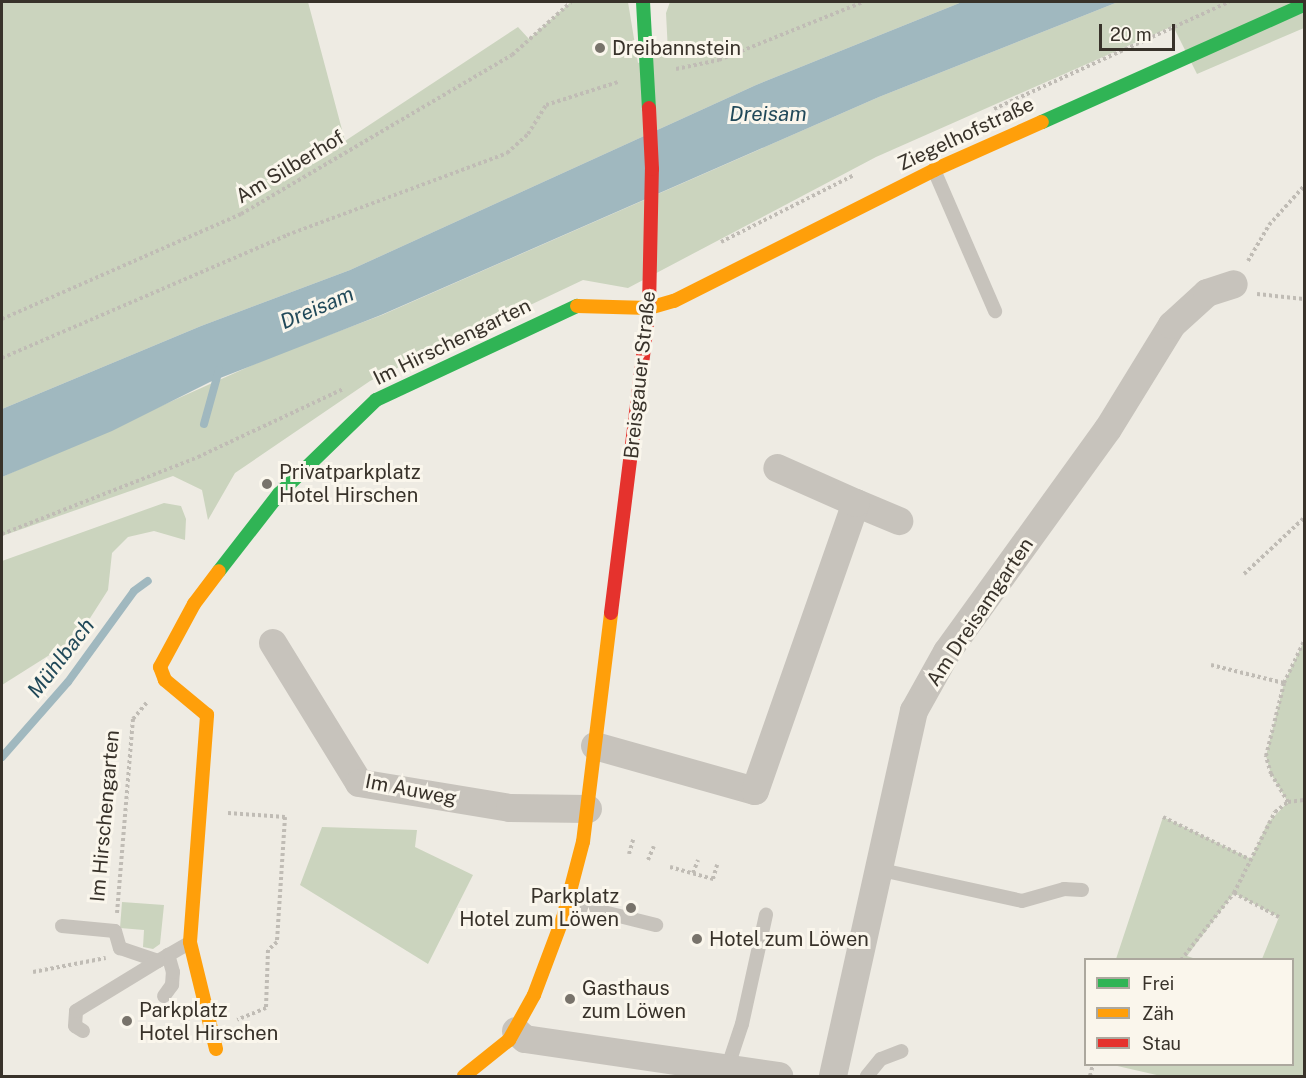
<!DOCTYPE html>
<meta charset="utf-8">
<style>
body{margin:0}
#map{position:relative;width:1306px;height:1078px;overflow:hidden;background:#eeebe3;font-family:"Public Sans",sans-serif}
div>[style]{position:absolute}
.green>*{inset:0;background:#cbd4be}
.water>*{inset:0;background:#a0b8bf}
.stream>*{height:8px;margin:-4px;padding:0 4px;transform-origin:4px;border-radius:4px;background:#a0b8bf}
.path>*{height:4px;margin-top:-2px;transform-origin:0;background:repeating-linear-gradient(90deg,#c0bcb5 0 3px,transparent 0 6px)}
.lane>*{height:14px;margin:-7px;padding:0 7px;transform-origin:7px;border-radius:7px;background:#c7c3bc}
.street>*{height:28px;margin:-14px;padding:0 14px;transform-origin:14px;border-radius:14px;background:#c7c3bc}
.fast>*{height:14px;margin:-7px;padding:0 7px;transform-origin:7px;border-radius:7px;background:#30b455}
.slow>*{height:14px;margin:-7px;padding:0 7px;transform-origin:7px;border-radius:7px;background:#ff9f0a}
.jam>*{height:14px;margin:-7px;padding:0 7px;transform-origin:7px;border-radius:7px;background:#e5322d}
.dots>*{width:16px;height:16px;translate:-50% -50%;box-sizing:border-box;border:3px solid #faf6ec;border-radius:50%}
span{translate:-50% -50%;white-space:nowrap;text-align:center;line-height:1.15;-webkit-text-stroke:6px #faf6ec;paint-order:stroke}
.poi-label{font-size:20px;color:#38322a}
.left{translate:0 -50%;text-align:left}
.right{translate:-100% -50%;text-align:right}
.street-label{font-size:20px;color:#38322a}
.water-label{font-size:21px;color:#214959;font-style:italic}
.frame{position:absolute;inset:0;border:3px solid #38322a;pointer-events:none}
.legend{position:absolute;left:1084px;top:958px;width:210px;height:108px;box-sizing:border-box;background:#faf6ec;border:2px solid #aca89e;margin:0;padding:8px 10px;list-style:none;font-size:18px;color:#38322a}
.legend li{display:flex;align-items:center;gap:12px;height:30px}
.legend b{width:30px;border:2px solid #aca89e}
.scale{position:absolute;left:1099px;top:24px;width:76px;height:27px;box-sizing:border-box;border:3px solid #38322a;border-top:0;padding-left:8px;font-size:18px;line-height:21px;white-space:nowrap;color:#38322a;-webkit-text-stroke:4px #faf6ec;paint-order:stroke}
</style>
<div id="map">
<div class="green">
<div style="clip-path:polygon(2px 2px,308px 2px,345px 141px,518px 27px,529px 39px,571px 2px,628px 2px,638px 63px,668px 52px,666px 13px,670px 2px,962px 2px,756px 85px,350px 270px,201px 326px,2px 409px)"></div>
<div style="clip-path:polygon(1118px 2px,1304px 2px,1304px 28px,1197px 74px,1173px 26px,876px 157px,628px 288px,583px 280px,370px 381px,235px 473px,208px 520px,202px 490px,173px 476px,2px 536px,2px 477px,273px 356px,382px 315px,879px 97px)"></div>
<div style="clip-path:polygon(164px 503px,181px 506px,186px 519px,185px 540px,154px 531px,128px 537px,112px 553px,108px 590px,78px 637px,2px 685px,2px 561px)"></div>
<div style="clip-path:polygon(1304px 641px,1304px 1076px,1161px 1076px,1113px 1065px,1292px 1064px,1292px 960px,1262px 959px,1279px 917px,1234px 893px,1187px 956px,1196px 959px,1116px 959px,1163px 817px,1251px 859px,1267px 824px,1288px 802px,1271px 774px,1266px 756px,1284px 683px)"></div>
<div style="clip-path:polygon(322px 827px,417px 830px,415px 847px,473px 875px,428px 964px,300px 885px)"></div>
<div style="clip-path:polygon(122px 902px,164px 905px,160px 944px,153px 949px,143px 947px,144px 930px,120px 928px)"></div>
</div>
<div class="water">
<div style="clip-path:polygon(962px 2px,1118px 2px,879px 97px,381px 315px,210px 382px,112px 431px,2px 477px,2px 409px,201px 326px,350px 270px,756px 85px)"></div>
</div>
<div class="stream">
<div style="left:204px;top:424px;width:56px;rotate:-74.5deg"></div>
<div style="left:2px;top:757px;width:100px;rotate:-48.7deg"></div>
<div style="left:68px;top:682px;width:112px;rotate:-54deg"></div>
<div style="left:134px;top:591px;width:17px;rotate:-36deg"></div>
</div>
<div class="path">
<div style="left:676px;top:69px;width:44px;rotate:-11.8deg"></div>
<div style="left:719px;top:60px;width:155px;rotate:-21.9deg"></div>
<div style="left:994px;top:109px;width:258px;rotate:-24.5deg"></div>
<div style="left:721px;top:242px;width:149px;rotate:-26.7deg"></div>
<div style="left:1248px;top:261px;width:42px;rotate:-59.7deg"></div>
<div style="left:1269px;top:225px;width:52px;rotate:-48.1deg"></div>
<div style="left:1257px;top:294px;width:47px;rotate:6.1deg"></div>
<div style="left:2px;top:319px;width:261px;rotate:-23.7deg"></div>
<div style="left:241px;top:214px;width:314px;rotate:-30.4deg"></div>
<div style="left:512px;top:55px;width:79px;rotate:-41.9deg"></div>
<div style="left:2px;top:358px;width:310px;rotate:-23.3deg"></div>
<div style="left:287px;top:235px;width:235px;rotate:-20.4deg"></div>
<div style="left:507px;top:153px;width:28px;rotate:-42deg"></div>
<div style="left:528px;top:134px;width:34px;rotate:-58deg"></div>
<div style="left:546px;top:105px;width:76px;rotate:-17.7deg"></div>
<div style="left:2px;top:534px;width:211px;rotate:-21.4deg"></div>
<div style="left:198px;top:457px;width:160px;rotate:-25.1deg"></div>
<div style="left:1244px;top:574px;width:82px;rotate:-43deg"></div>
<div style="left:1211px;top:665px;width:75px;rotate:13.9deg"></div>
<div style="left:1288px;top:802px;width:33px;rotate:-121deg"></div>
<div style="left:1271px;top:774px;width:19px;rotate:-106deg"></div>
<div style="left:1266px;top:756px;width:75px;rotate:-76.1deg"></div>
<div style="left:1284px;top:683px;width:47px;rotate:-64.5deg"></div>
<div style="left:228px;top:813px;width:57px;rotate:4deg"></div>
<div style="left:285px;top:817px;width:125px;rotate:93.7deg"></div>
<div style="left:277px;top:942px;width:12px;rotate:138deg"></div>
<div style="left:268px;top:950px;width:58px;rotate:92deg"></div>
<div style="left:266px;top:1008px;width:31px;rotate:158deg"></div>
<div style="left:1163px;top:817px;width:98px;rotate:26deg"></div>
<div style="left:629px;top:854px;width:15px;rotate:-74deg"></div>
<div style="left:648px;top:860px;width:15px;rotate:-67deg"></div>
<div style="left:670px;top:867px;width:45px;rotate:15.6deg"></div>
<div style="left:713px;top:879px;width:15px;rotate:-74deg"></div>
<div style="left:693px;top:873px;width:14px;rotate:-69deg"></div>
<div style="left:1234px;top:893px;width:51px;rotate:28.1deg"></div>
<div style="left:117px;top:913px;width:195px;rotate:-85.3deg"></div>
<div style="left:133px;top:719px;width:23px;rotate:-50deg"></div>
<div style="left:1181px;top:960px;width:85px;rotate:-51.7deg"></div>
<div style="left:1234px;top:893px;width:91px;rotate:-63.2deg"></div>
<div style="left:1275px;top:812px;width:16px;rotate:-38deg"></div>
<div style="left:1288px;top:802px;width:16px;rotate:-7deg"></div>
<div style="left:33px;top:972px;width:74px;rotate:-10.9deg"></div>
<div style="left:1090px;top:1076px;width:12px;rotate:-76deg"></div>
</div>
<div class="lane">
<div style="left:934px;top:170px;width:154px;rotate:66.6deg"></div>
<div style="left:877px;top:869px;width:148px;rotate:12.4deg"></div>
<div style="left:1022px;top:901px;width:44px;rotate:-15.9deg"></div>
<div style="left:1064px;top:889px;width:18px;rotate:3deg"></div>
<div style="left:567px;top:903px;width:92px;rotate:13.9deg"></div>
<div style="left:62px;top:926px;width:53px;rotate:5.4deg"></div>
<div style="left:115px;top:931px;width:18px;rotate:74deg"></div>
<div style="left:120px;top:948px;width:40px;rotate:18.9deg"></div>
<div style="left:158px;top:961px;width:36px;rotate:-30deg"></div>
<div style="left:164px;top:996px;width:14px;rotate:-54deg"></div>
<div style="left:172px;top:985px;width:13px;rotate:-86deg"></div>
<div style="left:173px;top:972px;width:18px;rotate:-106deg"></div>
<div style="left:83px;top:1031px;width:9px;rotate:-148deg"></div>
<div style="left:75px;top:1026px;width:15px;rotate:-86deg"></div>
<div style="left:76px;top:1011px;width:96px;rotate:-31.4deg"></div>
<div style="left:728px;top:1066px;width:44px;rotate:-71.6deg"></div>
<div style="left:742px;top:1024px;width:112px;rotate:-77.6deg"></div>
<div style="left:867px;top:1076px;width:22px;rotate:-51deg"></div>
<div style="left:881px;top:1059px;width:22px;rotate:-21deg"></div>
</div>
<div class="street">
<div style="left:856px;top:503px;width:47px;rotate:22.7deg"></div>
<div style="left:273px;top:643px;width:164px;rotate:58.4deg"></div>
<div style="left:359px;top:783px;width:153px;rotate:9.4deg"></div>
<div style="left:510px;top:808px;width:78px;rotate:0.7deg"></div>
<div style="left:595px;top:746px;width:166px;rotate:15.7deg"></div>
<div style="left:755px;top:791px;width:305px;rotate:-70.7deg"></div>
<div style="left:856px;top:503px;width:86px;rotate:-156.1deg"></div>
<div style="left:516px;top:1031px;width:12px;rotate:42deg"></div>
<div style="left:525px;top:1039px;width:257px;rotate:8.3deg"></div>
<div style="left:833px;top:1076px;width:374px;rotate:-77.5deg"></div>
<div style="left:914px;top:711px;width:68px;rotate:-60.8deg"></div>
<div style="left:947px;top:652px;width:275px;rotate:-54.2deg"></div>
<div style="left:1108px;top:429px;width:122px;rotate:-58.4deg"></div>
<div style="left:1172px;top:325px;width:47px;rotate:-42.4deg"></div>
<div style="left:1207px;top:293px;width:28px;rotate:-18deg"></div>
</div>
<div class="fast">
<div style="left:643px;top:2px;width:106px;rotate:86.8deg"></div>
<div style="left:1042px;top:122px;width:287px;rotate:-24.1deg"></div>
<div style="left:219px;top:571px;width:98px;rotate:-52.1deg"></div>
<div style="left:279px;top:494px;width:135px;rotate:-44.1deg"></div>
<div style="left:376px;top:400px;width:222px;rotate:-25.1deg"></div>
</div>
<div class="slow">
<div style="left:577px;top:306px;width:72px;rotate:1.6deg"></div>
<div style="left:649px;top:308px;width:26px;rotate:-16deg"></div>
<div style="left:674px;top:301px;width:291px;rotate:-26.7deg"></div>
<div style="left:934px;top:170px;width:118px;rotate:-24deg"></div>
<div style="left:216px;top:1049px;width:110px;rotate:-103.7deg"></div>
<div style="left:190px;top:942px;width:228px;rotate:-85.7deg"></div>
<div style="left:207px;top:715px;width:55px;rotate:-140.2deg"></div>
<div style="left:165px;top:680px;width:14px;rotate:-111deg"></div>
<div style="left:160px;top:667px;width:72px;rotate:-61.6deg"></div>
<div style="left:194px;top:604px;width:41px;rotate:-52.9deg"></div>
<div style="left:464px;top:1076px;width:58px;rotate:-38.7deg"></div>
<div style="left:509px;top:1040px;width:51px;rotate:-60.9deg"></div>
<div style="left:534px;top:995px;width:82px;rotate:-69.4deg"></div>
<div style="left:563px;top:918px;width:79px;rotate:-75.3deg"></div>
<div style="left:583px;top:842px;width:231px;rotate:-83deg"></div>
</div>
<div class="jam">
<div style="left:611px;top:613px;width:307px;rotate:-82.9deg"></div>
<div style="left:649px;top:308px;width:139px;rotate:-88.8deg"></div>
<div style="left:652px;top:169px;width:61px;rotate:-92.8deg"></div>
</div>
<div class="dots">
<div style="left:600px;top:48px;background:#78736b"></div>
<div style="left:267px;top:484px;background:#78736b"></div>
<div style="left:631px;top:908px;background:#78736b"></div>
<div style="left:697px;top:939px;background:#78736b"></div>
<div style="left:570px;top:999px;background:#78736b"></div>
<div style="left:127px;top:1021px;background:#78736b"></div>
</div>
<div class="poi-label">
<span class="left" style="left:612px;top:48px">Dreibannstein</span>
<span class="left" style="left:279px;top:484px">Privatparkplatz<br>Hotel Hirschen</span>
<span class="right" style="left:619px;top:908px">Parkplatz<br>Hotel zum Löwen</span>
<span class="left" style="left:709px;top:939px">Hotel zum Löwen</span>
<span class="left" style="left:582px;top:1000px">Gasthaus<br>zum Löwen</span>
<span class="left" style="left:139px;top:1022px">Parkplatz<br>Hotel Hirschen</span>
</div>
<div class="street-label">
<span style="left:966px;top:134px;rotate:-25deg">Ziegelhofstraße</span>
<span style="left:290px;top:167px;rotate:-31deg">Am Silberhof</span>
<span style="left:452px;top:342px;rotate:-26deg">Im Hirschengarten</span>
<span style="left:640px;top:375px;rotate:-84deg">Breisgauer Straße</span>
<span style="left:980px;top:612px;rotate:-56deg">Am Dreisamgarten</span>
<span style="left:411px;top:790px;rotate:11deg">Im Auweg</span>
<span style="left:105px;top:816px;rotate:-85deg">Im Hirschengarten</span>
</div>
<div class="water-label">
<span style="left:768px;top:114px">Dreisam</span>
<span style="left:317px;top:308px;rotate:-23deg">Dreisam</span>
<span style="left:61px;top:658px;rotate:-52deg">Mühlbach</span>
</div>
<div class="frame"></div>
<ul class="legend">
<li><b style="height:8px;background:#30b455"></b>Frei</li>
<li><b style="height:8px;background:#ff9f0a"></b>Zäh</li>
<li><b style="height:8px;background:#e5322d"></b>Stau</li>
</ul>
<div class="scale">20 m</div>
</div>
